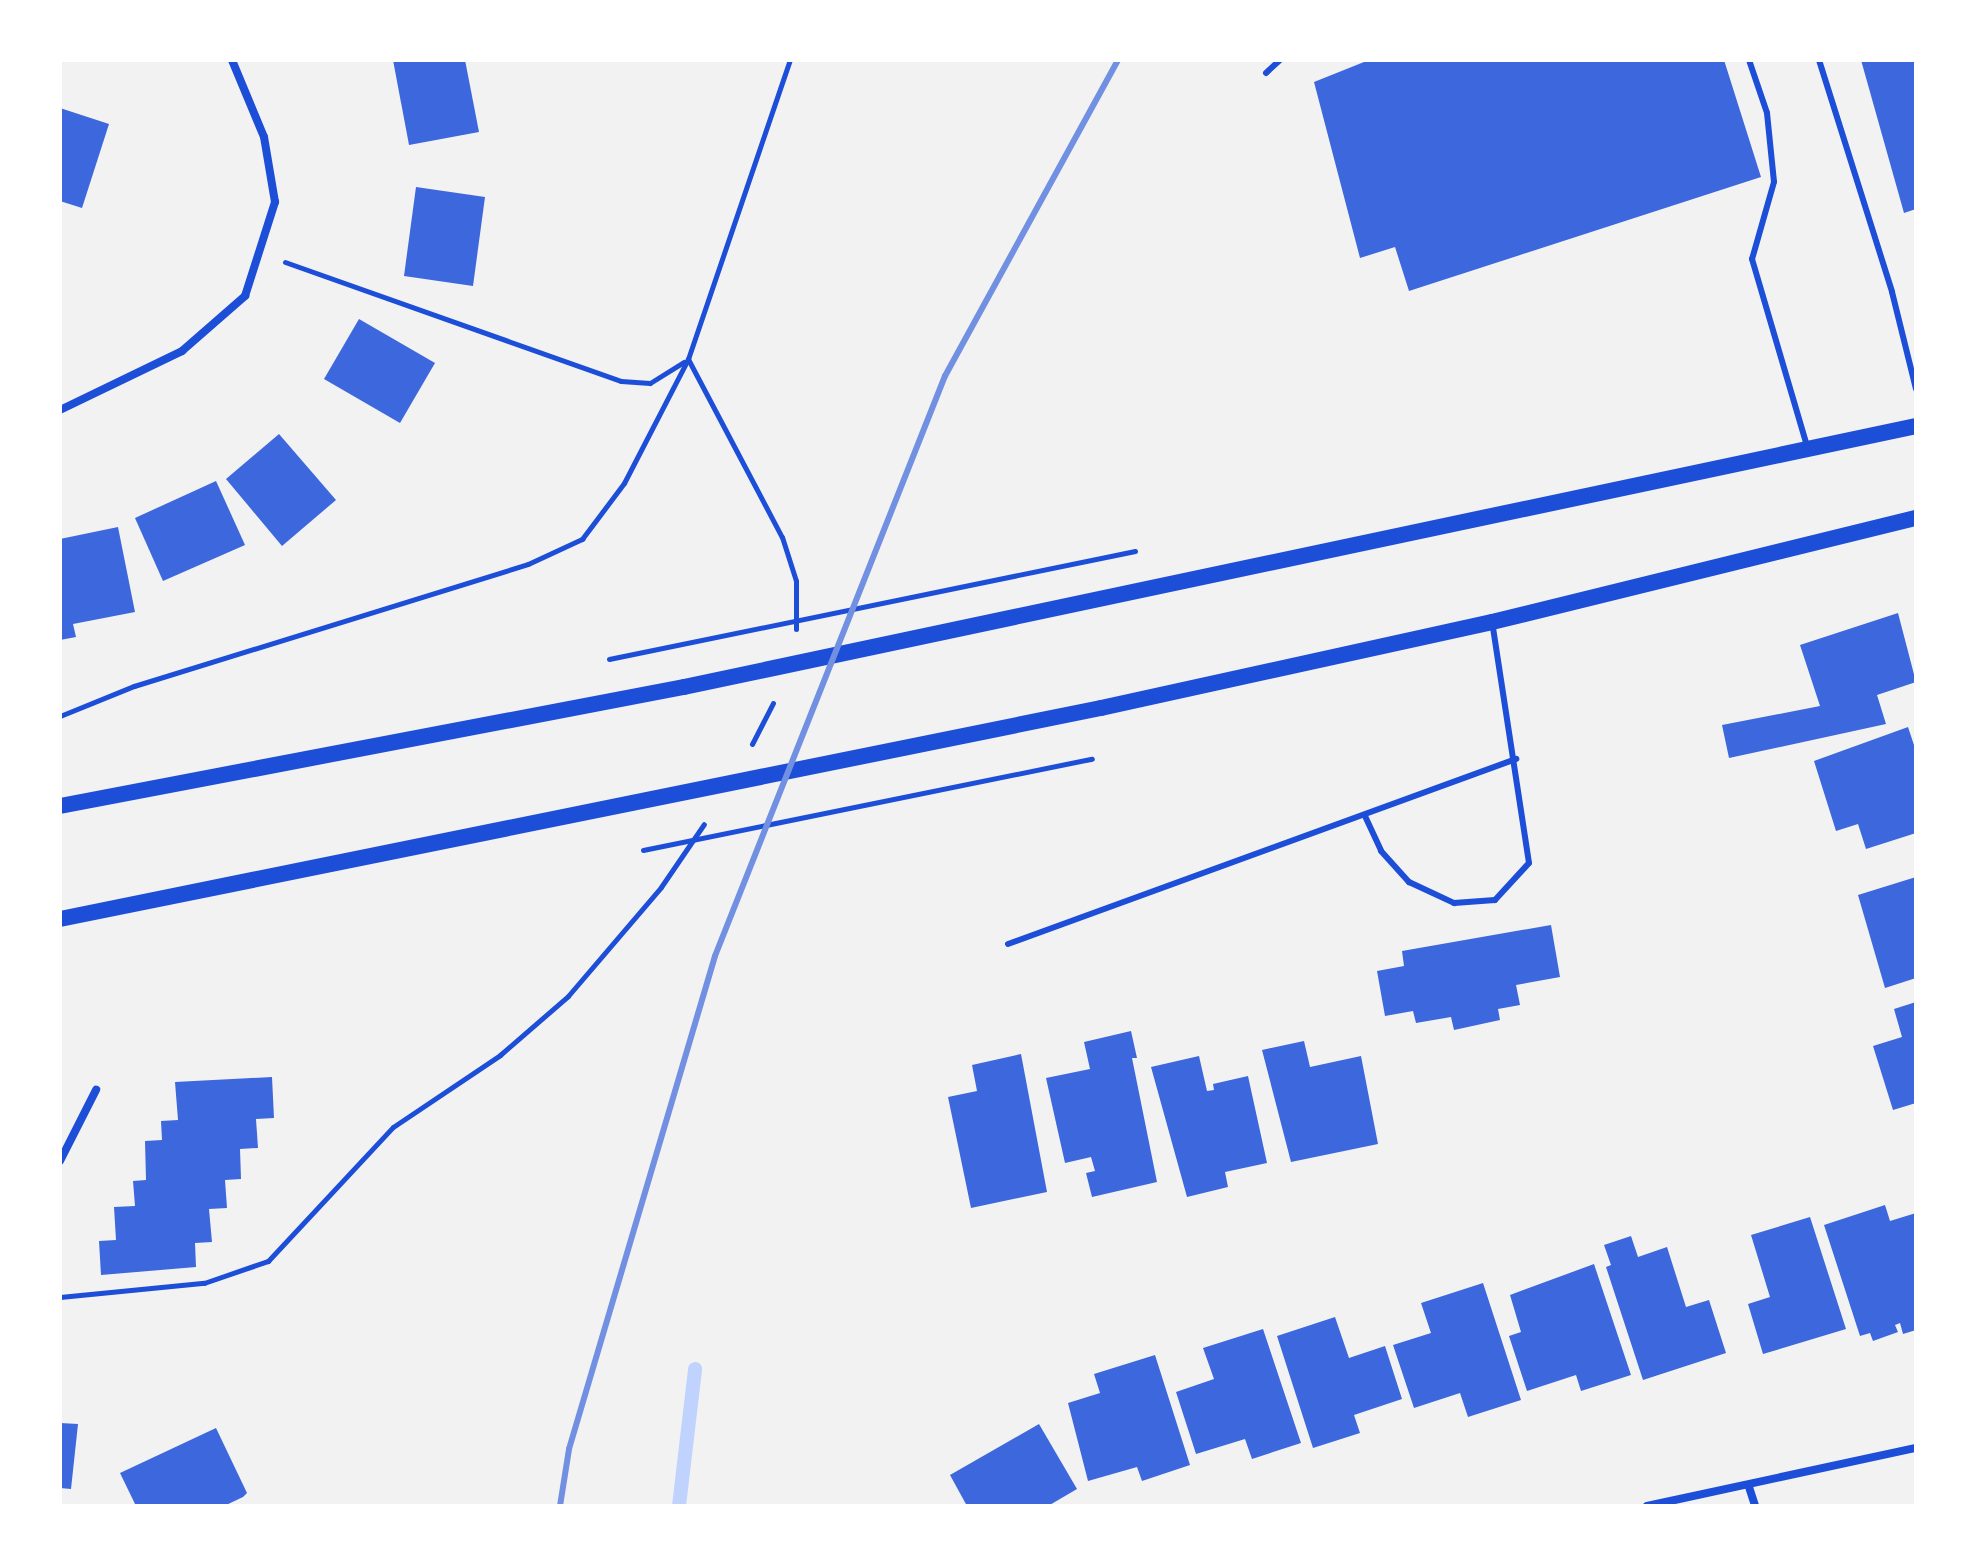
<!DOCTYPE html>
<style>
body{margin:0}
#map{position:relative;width:1976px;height:1566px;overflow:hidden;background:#f2f2f2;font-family:"Golos Text",sans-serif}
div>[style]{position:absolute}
.stream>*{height:14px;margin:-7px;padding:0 7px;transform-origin:7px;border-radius:7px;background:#bfd3fe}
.building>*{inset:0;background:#3d67dc}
.path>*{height:5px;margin:-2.5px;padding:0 2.5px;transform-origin:2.5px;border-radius:2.5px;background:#1d4ed8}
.service>*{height:6px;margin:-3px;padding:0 3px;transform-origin:3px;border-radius:3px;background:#1d4ed8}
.minor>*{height:8px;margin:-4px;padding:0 4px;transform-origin:4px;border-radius:4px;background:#1d4ed8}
.secondary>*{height:16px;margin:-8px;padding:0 8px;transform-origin:8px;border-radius:8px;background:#1d4ed8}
.rail>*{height:6px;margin:-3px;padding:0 3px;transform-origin:3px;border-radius:3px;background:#7290e2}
span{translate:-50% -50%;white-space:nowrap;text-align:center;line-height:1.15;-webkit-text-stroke:7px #fff;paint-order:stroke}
.frame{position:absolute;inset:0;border:62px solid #fff;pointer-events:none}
</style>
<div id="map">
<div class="stream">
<div style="left:679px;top:1506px;width:138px;rotate:-83.3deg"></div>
</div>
<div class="building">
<div style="clip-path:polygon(393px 60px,465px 60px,479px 132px,409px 145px)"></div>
<div style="clip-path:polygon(1369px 60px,1724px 60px,1761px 177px,1409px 291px,1395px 247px,1360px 258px,1314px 82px)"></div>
<div style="clip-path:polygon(1861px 60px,1916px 60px,1916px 209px,1904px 213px)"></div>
<div style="clip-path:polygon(60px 108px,109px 124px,82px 208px,60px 201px)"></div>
<div style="clip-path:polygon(416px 187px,485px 197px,473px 286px,404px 276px)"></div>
<div style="clip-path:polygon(359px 319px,435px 363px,400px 423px,324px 379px)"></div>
<div style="clip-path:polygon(279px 434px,336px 500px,282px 546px,226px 479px)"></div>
<div style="clip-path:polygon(216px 481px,245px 545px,163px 581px,135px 518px)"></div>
<div style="clip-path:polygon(118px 527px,135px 612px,73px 624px,76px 637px,60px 640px,60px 539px)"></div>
<div style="clip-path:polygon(1898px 613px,1916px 682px,1877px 695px,1886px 724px,1729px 758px,1722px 725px,1820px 706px,1800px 645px)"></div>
<div style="clip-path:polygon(1908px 727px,1916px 751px,1916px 833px,1866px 849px,1858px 824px,1836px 831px,1814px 761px)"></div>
<div style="clip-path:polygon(1916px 877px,1916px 978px,1885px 988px,1858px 895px)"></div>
<div style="clip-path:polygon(1551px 925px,1560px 977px,1516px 985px,1520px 1005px,1498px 1009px,1500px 1020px,1454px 1030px,1451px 1017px,1416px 1023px,1413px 1011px,1385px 1016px,1377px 971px,1404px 966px,1402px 951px)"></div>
<div style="clip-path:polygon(1916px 1002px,1916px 1103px,1893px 1110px,1873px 1046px,1902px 1037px,1894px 1009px)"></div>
<div style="clip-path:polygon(1131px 1031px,1137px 1058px,1132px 1058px,1157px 1182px,1092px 1197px,1086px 1173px,1095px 1171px,1091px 1157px,1065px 1163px,1046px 1078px,1090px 1069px,1084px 1042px)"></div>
<div style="clip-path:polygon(1304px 1041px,1310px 1067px,1361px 1056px,1378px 1144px,1291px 1162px,1262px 1050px)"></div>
<div style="clip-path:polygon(1021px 1054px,1047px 1192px,971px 1208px,948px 1097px,977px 1091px,972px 1065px)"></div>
<div style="clip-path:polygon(1199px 1056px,1207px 1091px,1214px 1090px,1213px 1084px,1248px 1076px,1267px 1163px,1225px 1172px,1228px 1187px,1187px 1197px,1151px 1067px)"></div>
<div style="clip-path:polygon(272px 1077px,274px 1118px,256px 1119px,258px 1148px,240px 1149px,241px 1179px,225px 1180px,227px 1208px,209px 1209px,212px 1242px,195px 1243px,196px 1267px,101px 1275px,99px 1241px,116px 1240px,114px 1207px,135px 1206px,133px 1181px,146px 1180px,145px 1141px,162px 1140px,161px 1121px,178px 1120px,175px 1082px)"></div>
<div style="clip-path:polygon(1885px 1205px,1890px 1221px,1916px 1213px,1916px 1330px,1903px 1334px,1900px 1323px,1895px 1325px,1898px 1332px,1873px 1341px,1870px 1333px,1860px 1336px,1824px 1225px)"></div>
<div style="clip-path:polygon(1810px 1217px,1846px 1329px,1763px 1354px,1748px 1304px,1770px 1297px,1751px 1235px)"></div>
<div style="clip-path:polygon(1631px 1236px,1638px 1257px,1667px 1247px,1686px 1307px,1709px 1300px,1726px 1353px,1643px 1380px,1606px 1267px,1611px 1265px,1604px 1245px)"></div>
<div style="clip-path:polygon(1594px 1264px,1631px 1375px,1581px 1391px,1576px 1375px,1527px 1391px,1509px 1336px,1521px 1332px,1510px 1295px)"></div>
<div style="clip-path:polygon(1483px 1283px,1521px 1400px,1468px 1417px,1460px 1393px,1414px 1408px,1393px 1345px,1431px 1333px,1421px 1303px)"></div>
<div style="clip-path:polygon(1335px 1317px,1349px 1358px,1385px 1346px,1402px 1399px,1354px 1415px,1360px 1433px,1313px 1448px,1277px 1336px)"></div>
<div style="clip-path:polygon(1263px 1329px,1301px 1443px,1252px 1459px,1245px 1439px,1196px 1454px,1176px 1392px,1214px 1379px,1203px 1348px)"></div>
<div style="clip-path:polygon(1155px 1355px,1190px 1465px,1142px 1481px,1137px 1467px,1088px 1481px,1068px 1403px,1100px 1393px,1094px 1374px)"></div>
<div style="clip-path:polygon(60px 1423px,78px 1424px,71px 1489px,60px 1488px)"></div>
<div style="clip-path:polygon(1039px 1424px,1077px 1489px,1048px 1506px,967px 1506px,950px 1475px)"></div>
<div style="clip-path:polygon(216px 1428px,247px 1493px,243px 1497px,224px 1506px,136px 1506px,120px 1473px)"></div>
</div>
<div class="path">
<div style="left:285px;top:262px;width:356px;rotate:19.5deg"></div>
<div style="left:621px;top:381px;width:29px;rotate:4deg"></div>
<div style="left:650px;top:383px;width:40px;rotate:-32deg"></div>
<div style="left:688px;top:359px;width:201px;rotate:62.2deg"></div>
<div style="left:782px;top:537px;width:46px;rotate:72.3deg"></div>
<div style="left:796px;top:581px;width:48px;rotate:90deg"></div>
<div style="left:609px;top:659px;width:537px;rotate:-11.6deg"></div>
<div style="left:60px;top:716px;width:80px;rotate:-22.1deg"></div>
<div style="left:134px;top:686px;width:412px;rotate:-17.2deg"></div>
<div style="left:528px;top:564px;width:60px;rotate:-24.8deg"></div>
<div style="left:582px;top:539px;width:70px;rotate:-53.1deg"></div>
<div style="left:624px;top:483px;width:140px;rotate:-62.7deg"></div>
<div style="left:688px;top:359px;width:316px;rotate:-71.2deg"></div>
<div style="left:752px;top:744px;width:46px;rotate:-62.9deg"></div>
<div style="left:643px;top:850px;width:458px;rotate:-11.5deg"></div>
<div style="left:60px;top:1297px;width:145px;rotate:-5.6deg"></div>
<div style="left:204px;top:1283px;width:68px;rotate:-19deg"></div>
<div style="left:268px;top:1261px;width:183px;rotate:-47deg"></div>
<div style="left:393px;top:1127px;width:129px;rotate:-33.9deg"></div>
<div style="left:500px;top:1055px;width:90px;rotate:-40.9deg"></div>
<div style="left:568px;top:996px;width:143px;rotate:-49.5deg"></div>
<div style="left:661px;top:887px;width:76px;rotate:-55.7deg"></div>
</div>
<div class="service">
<div style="left:1749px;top:60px;width:56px;rotate:71.2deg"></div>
<div style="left:1767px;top:113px;width:69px;rotate:84.2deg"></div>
<div style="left:1774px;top:182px;width:80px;rotate:105.9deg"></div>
<div style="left:1752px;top:259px;width:195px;rotate:73.6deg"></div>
<div style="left:1819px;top:60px;width:243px;rotate:72.5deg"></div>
<div style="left:1892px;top:292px;width:100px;rotate:76.1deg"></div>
<div style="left:1266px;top:73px;width:19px;rotate:-43deg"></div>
<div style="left:1365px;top:816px;width:38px;rotate:65deg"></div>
<div style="left:1381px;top:851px;width:42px;rotate:47.9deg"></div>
<div style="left:1409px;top:882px;width:50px;rotate:25deg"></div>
<div style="left:1454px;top:903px;width:41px;rotate:-4.2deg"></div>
<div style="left:1495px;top:900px;width:50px;rotate:-47.4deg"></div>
<div style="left:1529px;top:863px;width:244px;rotate:-98.7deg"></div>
<div style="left:1008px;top:944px;width:541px;rotate:-20.01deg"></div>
</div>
<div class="minor">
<div style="left:60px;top:410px;width:136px;rotate:-25.8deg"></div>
<div style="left:182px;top:351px;width:84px;rotate:-41.1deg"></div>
<div style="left:245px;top:296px;width:99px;rotate:-72.3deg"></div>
<div style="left:275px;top:202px;width:66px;rotate:-99.6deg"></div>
<div style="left:264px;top:137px;width:83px;rotate:-112.6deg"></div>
<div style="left:60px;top:1161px;width:80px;rotate:-63.1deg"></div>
<div style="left:1749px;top:1487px;width:20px;rotate:72deg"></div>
<div style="left:1647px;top:1506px;width:275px;rotate:-12.2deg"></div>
</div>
<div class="secondary">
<div style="left:60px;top:806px;width:635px;rotate:-10.8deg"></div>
<div style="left:684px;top:687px;width:1259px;rotate:-11.96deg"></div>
<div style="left:60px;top:919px;width:1062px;rotate:-11.46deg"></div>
<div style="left:1101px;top:708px;width:400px;rotate:-12.4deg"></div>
<div style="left:1492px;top:622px;width:437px;rotate:-13.8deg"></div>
</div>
<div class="rail">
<div style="left:560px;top:1506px;width:58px;rotate:-81deg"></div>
<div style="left:569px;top:1449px;width:514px;rotate:-73.5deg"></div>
<div style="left:715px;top:956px;width:624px;rotate:-68.37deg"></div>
<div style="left:945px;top:376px;width:360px;rotate:-61.3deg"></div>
</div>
<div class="frame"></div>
</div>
